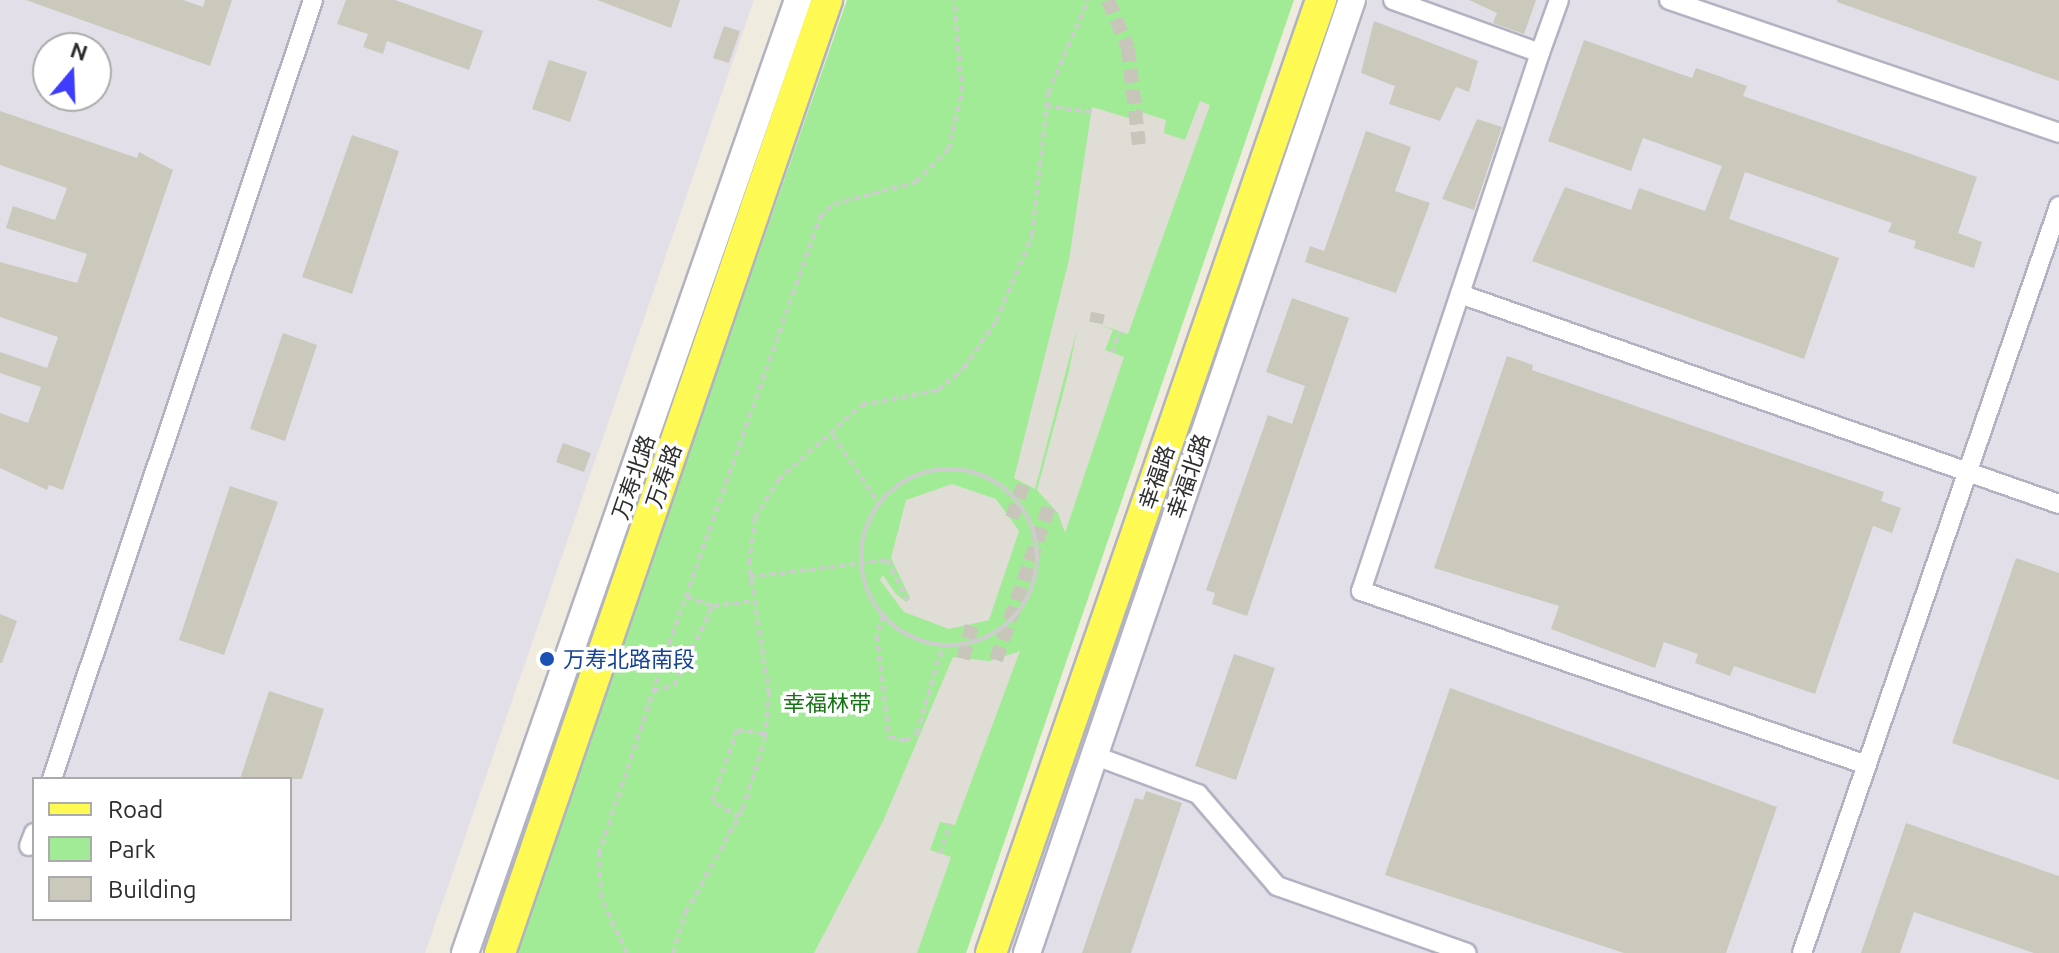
<!DOCTYPE html>
<meta charset="utf-8">
<style>
body{margin:0}
#map{position:relative;width:2059px;height:953px;overflow:hidden;background:#efebde;font-family:Ubuntu,"Noto Sans SC",sans-serif}
div>[style]{position:absolute}
.industrial>*{inset:0;background:#e3dfe8}
.green>*{inset:0;background:#a2eb96}
.plaza>*{inset:0;background:#dfddd6}
.building>*{inset:0;background:#cbc9bc}
.pedestrian-tunnel>*{height:14px;margin-top:-7px;transform-origin:0;background:repeating-linear-gradient(90deg,#c8c5bb 0 14px,transparent 0 21px)}
.path>*{height:4px;margin-top:-2px;transform-origin:0;background:repeating-linear-gradient(90deg,#cdcdcd 0 6px,transparent 0 10px)}
.path>.ring{margin:-2px;padding:0;box-sizing:content-box;background:none;border:4px solid #cdcdcd;border-radius:50%}
.roads{filter:drop-shadow(2px 0 #b2b2c2) drop-shadow(-2px 0 #b2b2c2) drop-shadow(0 2px #b2b2c2) drop-shadow(0 -2px #b2b2c2)}
.minor>*{height:18px;margin:-9px;padding:0 9px;transform-origin:9px;border-radius:9px;background:#fff}
.secondary>*{height:26px;margin:-13px;padding:0 13px;transform-origin:13px;border-radius:13px;background:#fff}
.primary>*{height:30px;margin:-15px;padding:0 15px;transform-origin:15px;border-radius:15px;background:#fff954}
.dots>*{width:22px;height:22px;translate:-50% -50%;box-sizing:border-box;border:4px solid #fff;border-radius:50%}
span{translate:-50% -50%;white-space:nowrap;text-align:center;line-height:1.15;-webkit-text-stroke:7px #fff;paint-order:stroke}
.street-label{font-size:22px;color:#2d2d2d}
.transit-label{font-size:22px;color:#164399}
.left{translate:0 -50%;text-align:left}
.park-label{font-size:22px;color:#147313}
.legend{position:absolute;left:32px;top:777px;width:260px;height:144px;box-sizing:border-box;background:#fff;border:2px solid #ababab;margin:0;padding:10px 14px;list-style:none;font-size:24px;color:#2d2d2d}
.legend li{display:flex;align-items:center;gap:16px;height:40px}
.legend b{width:40px;border:2px solid #ababab}
.north{position:absolute;left:32px;top:32px;width:80px;height:80px;box-sizing:border-box;background:#fff;border:2px solid #ababab;border-radius:50%;rotate:19deg;font-size:22px;font-weight:700;line-height:32px;text-align:center;color:#2d2d2d}
.north::after{content:'';display:block;margin:auto;width:28px;height:36px;background:#3e3cff;clip-path:polygon(50% 0,100% 100%,50% 72%,0 100%)}
</style>
<div id="map">
<div class="industrial">
<div style="clip-path:polygon(evenodd,0 0,754px 0,425px 953px,0 953px,0 0,48px 48px,96px 48px,96px 96px,48px 96px,48px 48px,0 0,34px 779px,290px 779px,290px 919px,34px 919px,34px 779px)"></div>
<div style="clip-path:polygon(1369px 0,2059px 0,2059px 953px,1043px 953px)"></div>
</div>
<div class="green">
<div style="clip-path:polygon(847px 0,1294px 0,966px 953px,514px 953px)"></div>
</div>
<div class="plaza">
<div style="clip-path:polygon(1200px 101px,1210px 105px,1128px 334px,1098px 324px,1113px 330px,1105px 350px,1124px 357px,1065px 533px,1058px 513px,1037px 490px,1069px 371px,1077px 329px,1035px 489px,1014px 478px,1069px 260px,1092px 107px,1132px 119px,1135px 110px,1166px 120px,1164px 133px,1185px 140px)"></div>
<div style="clip-path:polygon(952px 484px,996px 499px,1019px 531px,989px 620px,949px 629px,904px 612px,880px 580px,883px 575px,895px 593px,906px 602px,910px 598px,891px 558px,906px 500px)"></div>
<div style="clip-path:polygon(1020px 651px,955px 825px,940px 822px,930px 850px,951px 857px,917px 953px,814px 953px,884px 819px,953px 657px,990px 661px)"></div>
</div>
<div class="building">
<div style="clip-path:polygon(26px 0,183px 0,203px 7px,205px 0,232px 0,210px 66px)"></div>
<div style="clip-path:polygon(346px 0,395px 0,483px 31px,469px 70px,387px 41px,383px 54px,363px 47px,368px 34px,337px 24px)"></div>
<div style="clip-path:polygon(597px 0,680px 0,671px 28px)"></div>
<div style="clip-path:polygon(1469px 0,1536px 0,1524px 34px,1493px 23px,1497px 13px)"></div>
<div style="clip-path:polygon(2059px 0,2059px 81px,1837px 2px,1837px 0)"></div>
<div style="clip-path:polygon(1374px 21px,1478px 61px,1469px 92px,1456px 87px,1440px 121px,1389px 104px,1395px 86px,1361px 73px)"></div>
<div style="clip-path:polygon(724px 26px,740px 31px,729px 63px,713px 58px)"></div>
<div style="clip-path:polygon(1584px 40px,1692px 78px,1696px 68px,1747px 86px,1743px 96px,1977px 177px,1958px 233px,1982px 242px,1974px 268px,1914px 248px,1916px 241px,1888px 232px,1892px 223px,1745px 172px,1729px 219px,1839px 258px,1804px 359px,1532px 261px,1565px 187px,1631px 210px,1639px 188px,1705px 211px,1722px 166px,1643px 138px,1631px 171px,1548px 141px)"></div>
<div style="clip-path:polygon(549px 60px,587px 72px,570px 122px,532px 109px)"></div>
<div style="clip-path:polygon(0 111px,137px 158px,139px 152px,173px 170px,63px 490px,49px 485px,47px 490px,0 468px,0 413px,28px 423px,41px 387px,0 373px,0 352px,47px 368px,58px 337px,0 317px,0 262px,77px 283px,87px 254px,6px 228px,13px 206px,55px 220px,67px 188px,0 165px)"></div>
<div style="clip-path:polygon(1477px 119px,1502px 127px,1474px 210px,1442px 199px)"></div>
<div style="clip-path:polygon(1366px 131px,1411px 147px,1395px 191px,1430px 203px,1396px 293px,1305px 262px,1310px 246px,1324px 251px)"></div>
<div style="clip-path:polygon(352px 135px,399px 151px,352px 294px,302px 277px)"></div>
<div style="clip-path:polygon(1292px 298px,1349px 318px,1247px 616px,1212px 604px,1215px 593px,1206px 590px,1268px 415px,1292px 424px,1305px 386px,1266px 372px)"></div>
<div style="clip-path:polygon(283px 333px,317px 345px,285px 441px,250px 429px)"></div>
<div style="clip-path:polygon(1507px 356px,1533px 365px,1532px 370px,1884px 492px,1881px 501px,1901px 508px,1892px 533px,1873px 526px,1815px 694px,1734px 666px,1730px 676px,1695px 663px,1698px 654px,1664px 642px,1655px 668px,1551px 629px,1559px 606px,1434px 568px)"></div>
<div style="clip-path:polygon(563px 443px,591px 453px,584px 472px,556px 462px)"></div>
<div style="clip-path:polygon(230px 486px,278px 502px,224px 655px,179px 640px)"></div>
<div style="clip-path:polygon(2016px 558px,2059px 573px,2059px 780px,1952px 743px)"></div>
<div style="clip-path:polygon(0 614px,17px 621px,2px 663px,0 663px)"></div>
<div style="clip-path:polygon(1234px 654px,1275px 668px,1236px 780px,1195px 766px)"></div>
<div style="clip-path:polygon(1450px 688px,1777px 807px,1726px 953px,1624px 953px,1385px 875px)"></div>
<div style="clip-path:polygon(269px 691px,324px 709px,302px 779px,240px 779px)"></div>
<div style="clip-path:polygon(1146px 791px,1182px 803px,1131px 953px,1082px 953px,1135px 798px,1143px 800px)"></div>
<div style="clip-path:polygon(1906px 823px,2059px 876px,2059px 953px,2034px 953px,1914px 912px,1900px 953px,1861px 953px)"></div>
</div>
<div class="pedestrian-tunnel">
<div style="left:1108px;top:0;width:52px;rotate:67.4deg"></div>
<div style="left:1128px;top:48px;width:97px;rotate:83.5deg"></div>
<div style="left:1096px;top:323px;width:10px;rotate:-79deg"></div>
<div style="left:1012px;top:518px;width:37px;rotate:-71deg"></div>
<div style="left:963px;top:659px;width:34px;rotate:-75deg"></div>
<div style="left:996px;top:660px;width:168px;rotate:-70.9deg"></div>
</div>
<div class="path">
<div style="left:1046px;top:106px;width:46px;rotate:7.4deg"></div>
<div style="left:1112px;top:353px;width:23px;rotate:-70deg"></div>
<div style="left:833px;top:435px;width:83px;rotate:56.3deg"></div>
<div class="ring" style="left:861px;top:469px;width:172px;height:172px"></div>
<div style="left:750px;top:577px;width:138px;rotate:-7.1deg"></div>
<div style="left:887px;top:560px;width:46px;rotate:62.9deg"></div>
<div style="left:687px;top:597px;width:28px;rotate:19deg"></div>
<div style="left:713px;top:606px;width:40px;rotate:-7.1deg"></div>
<div style="left:883px;top:615px;width:22px;rotate:106deg"></div>
<div style="left:877px;top:636px;width:102px;rotate:83.2deg"></div>
<div style="left:889px;top:737px;width:17px;rotate:13deg"></div>
<div style="left:906px;top:741px;width:14px;rotate:-36deg"></div>
<div style="left:917px;top:733px;width:92px;rotate:-73.5deg"></div>
<div style="left:654px;top:691px;width:21px;rotate:-17deg"></div>
<div style="left:674px;top:685px;width:88px;rotate:-63.7deg"></div>
<div style="left:739px;top:817px;width:31px;rotate:-149deg"></div>
<div style="left:712px;top:801px;width:75px;rotate:-70.6deg"></div>
<div style="left:737px;top:730px;width:29px;rotate:8deg"></div>
<div style="left:940px;top:854px;width:32px;rotate:-72deg"></div>
<div style="left:627px;top:953px;width:61px;rotate:-115.3deg"></div>
<div style="left:601px;top:898px;width:44px;rotate:-92.6deg"></div>
<div style="left:599px;top:854px;width:221px;rotate:-71.6deg"></div>
<div style="left:669px;top:644px;width:453px;rotate:-70.5deg"></div>
<div style="left:820px;top:217px;width:19px;rotate:-43deg"></div>
<div style="left:834px;top:204px;width:85px;rotate:-15deg"></div>
<div style="left:916px;top:182px;width:45px;rotate:-45deg"></div>
<div style="left:948px;top:150px;width:60px;rotate:-76.4deg"></div>
<div style="left:962px;top:92px;width:92px;rotate:-95deg"></div>
<div style="left:673px;top:953px;width:43px;rotate:-72.4deg"></div>
<div style="left:686px;top:912px;width:118px;rotate:-61deg"></div>
<div style="left:743px;top:809px;width:74px;rotate:-72.8deg"></div>
<div style="left:765px;top:738px;width:44px;rotate:-84.8deg"></div>
<div style="left:769px;top:694px;width:132px;rotate:-98.7deg"></div>
<div style="left:749px;top:564px;width:46px;rotate:-82.6deg"></div>
<div style="left:755px;top:518px;width:44px;rotate:-58.8deg"></div>
<div style="left:778px;top:480px;width:113px;rotate:-41.8deg"></div>
<div style="left:862px;top:405px;width:77px;rotate:-11.2deg"></div>
<div style="left:938px;top:390px;width:34px;rotate:-40deg"></div>
<div style="left:964px;top:368px;width:57px;rotate:-55.8deg"></div>
<div style="left:996px;top:321px;width:92px;rotate:-67deg"></div>
<div style="left:1032px;top:236px;width:144px;rotate:-83.6deg"></div>
<div style="left:1048px;top:93px;width:101px;rotate:-66.7deg"></div>
</div>
<div class="roads">
<div class="minor">
<div style="left:1393px;top:0;width:156px;rotate:19.8deg"></div>
<div style="left:1540px;top:53px;width:56px;rotate:-70.3deg"></div>
<div style="left:1669px;top:0;width:412px;rotate:18.8deg"></div>
<div style="left:1540px;top:53px;width:567px;rotate:108.4deg"></div>
<div style="left:1361px;top:591px;width:535px;rotate:18.98deg"></div>
<div style="left:1460px;top:294px;width:635px;rotate:19.32deg"></div>
<div style="left:1093px;top:755px;width:112px;rotate:20.4deg"></div>
<div style="left:1198px;top:794px;width:121px;rotate:49.3deg"></div>
<div style="left:1277px;top:886px;width:201px;rotate:19.4deg"></div>
<div style="left:52px;top:779px;width:822px;rotate:-71.48deg"></div>
<div style="left:29px;top:846px;width:14px;rotate:-69deg"></div>
<div style="left:1802px;top:953px;width:790px;rotate:-71.01deg"></div>
</div>
<div class="secondary">
<div style="left:465px;top:953px;width:1010px;rotate:-70.74deg"></div>
<div style="left:1027px;top:953px;width:1007px;rotate:-71.17deg"></div>
</div>
<div class="primary">
<div style="left:500px;top:953px;width:1008px;rotate:-71.06deg"></div>
<div style="left:991px;top:953px;width:1009px;rotate:-70.9deg"></div>
</div>
</div>
<div class="dots">
<div style="left:547px;top:659px;background:#1a4fb4"></div>
</div>
<div class="street-label">
<span style="left:663px;top:476px;rotate:-71deg">万寿路</span>
<span style="left:1188px;top:476px;rotate:-71deg">幸福北路</span>
<span style="left:633px;top:477px;rotate:-71deg">万寿北路</span>
<span style="left:1156px;top:477px;rotate:-71deg">幸福路</span>
</div>
<div class="transit-label">
<span class="left" style="left:563px;top:659px">万寿北路南段</span>
</div>
<div class="park-label">
<span style="left:827px;top:703px">幸福林带</span>
</div>
<ul class="legend">
<li><b style="height:10px;background:#fff954"></b>Road</li>
<li><b style="height:22px;background:#a2eb96"></b>Park</li>
<li><b style="height:22px;background:#cbc9bc"></b>Building</li>
</ul>
<div class="north">N</div>
</div>
